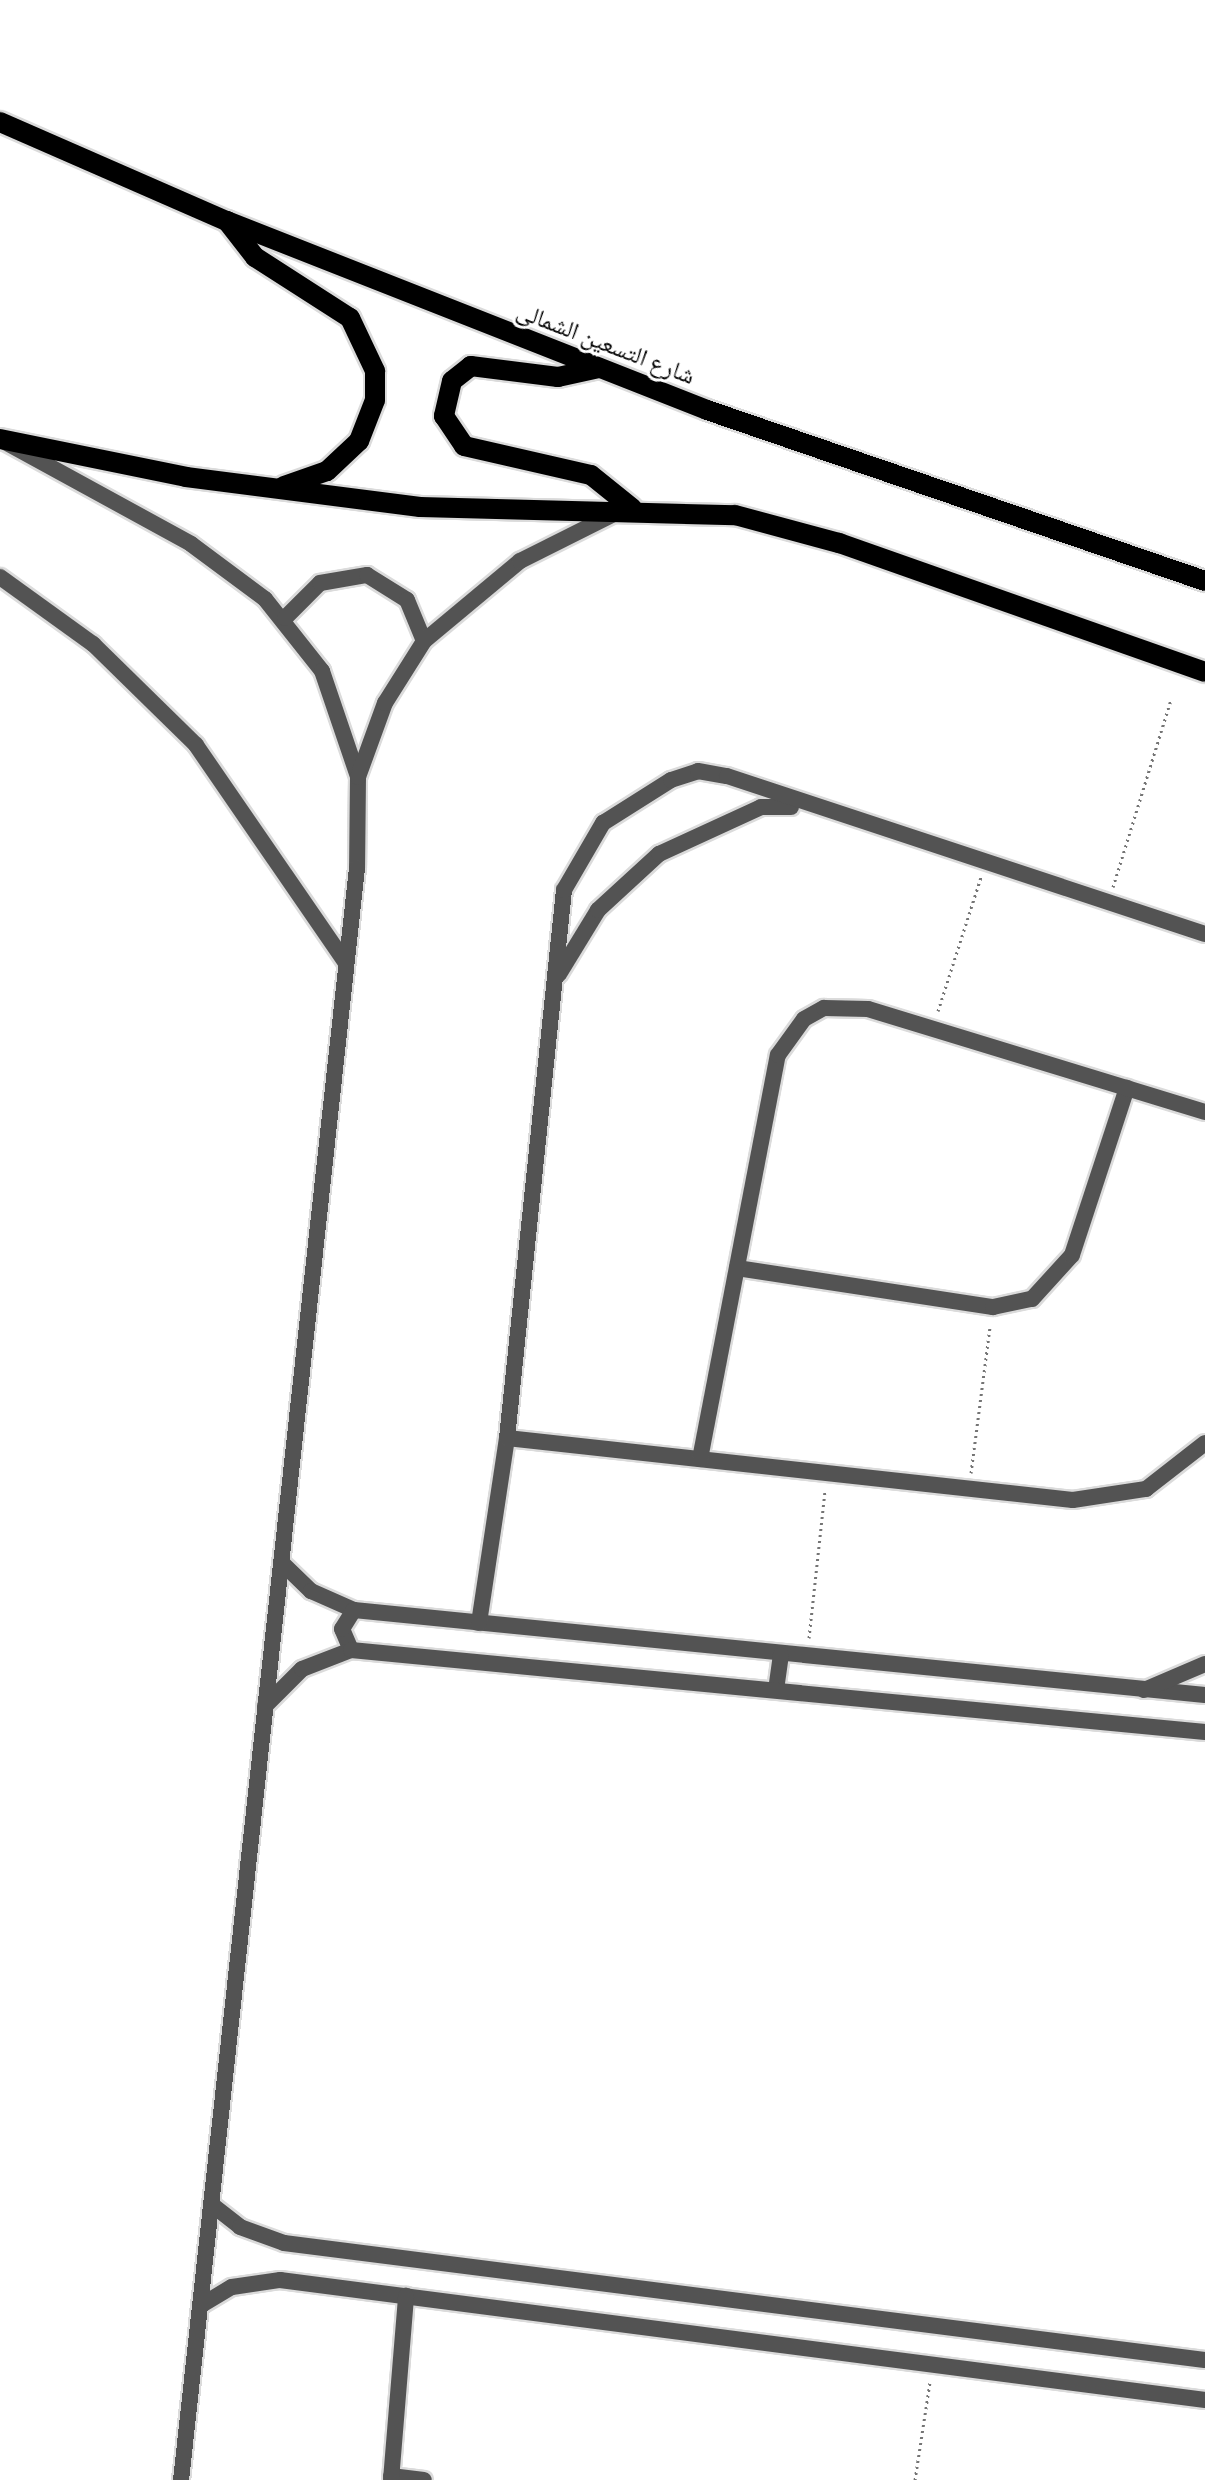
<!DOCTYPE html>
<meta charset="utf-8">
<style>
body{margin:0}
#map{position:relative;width:1205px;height:2480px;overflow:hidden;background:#fff;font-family:Cabin,"Noto Naskh Arabic",sans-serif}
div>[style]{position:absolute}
.path>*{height:3px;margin-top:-1.5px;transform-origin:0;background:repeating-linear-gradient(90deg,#757575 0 2px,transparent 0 6px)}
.roads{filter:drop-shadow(2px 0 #dbdbdb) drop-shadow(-2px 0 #dbdbdb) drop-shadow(0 2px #dbdbdb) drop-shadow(0 -2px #dbdbdb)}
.minor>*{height:16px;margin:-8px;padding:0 8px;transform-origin:8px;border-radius:8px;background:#535353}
.tertiary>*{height:16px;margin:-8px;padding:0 8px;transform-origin:8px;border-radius:8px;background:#535353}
.primary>*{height:20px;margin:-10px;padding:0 10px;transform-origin:10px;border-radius:10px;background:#000}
span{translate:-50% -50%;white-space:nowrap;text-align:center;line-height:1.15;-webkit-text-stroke:6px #fff;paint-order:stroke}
.street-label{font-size:24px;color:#000}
</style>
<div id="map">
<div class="path">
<div style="left:1113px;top:887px;width:196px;rotate:-72.8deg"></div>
<div style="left:938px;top:1011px;width:141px;rotate:-72.2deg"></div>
<div style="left:971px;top:1473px;width:148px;rotate:-82.6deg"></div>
<div style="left:809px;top:1638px;width:149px;rotate:-83.8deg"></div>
<div style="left:915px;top:2480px;width:99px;rotate:-81.3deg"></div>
</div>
<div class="roads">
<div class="minor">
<div style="left:0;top:577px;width:115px;rotate:35.8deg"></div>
<div style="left:93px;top:644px;width:144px;rotate:44.4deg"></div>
<div style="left:196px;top:745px;width:263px;rotate:55.5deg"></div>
<div style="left:559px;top:974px;width:75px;rotate:-58.6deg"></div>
<div style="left:598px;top:910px;width:83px;rotate:-42.6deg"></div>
<div style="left:659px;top:854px;width:112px;rotate:-24.7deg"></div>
<div style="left:761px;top:807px;width:30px"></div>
<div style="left:737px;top:1268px;width:259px;rotate:8.7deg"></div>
<div style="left:993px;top:1307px;width:40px;rotate:-12deg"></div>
<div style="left:1032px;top:1299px;width:59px;rotate:-47.7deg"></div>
<div style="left:1072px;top:1255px;width:176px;rotate:-71.8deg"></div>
<div style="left:507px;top:1438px;width:569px;rotate:6.25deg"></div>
<div style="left:1073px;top:1500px;width:74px;rotate:-8.6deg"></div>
<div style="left:1146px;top:1489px;width:75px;rotate:-37.9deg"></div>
<div style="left:700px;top:1459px;width:411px;rotate:-79.1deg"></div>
<div style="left:778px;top:1055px;width:44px;rotate:-54.2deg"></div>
<div style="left:804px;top:1019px;width:23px;rotate:-29deg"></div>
<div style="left:824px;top:1008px;width:44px;rotate:1.3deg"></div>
<div style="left:868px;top:1009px;width:352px;rotate:17deg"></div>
<div style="left:281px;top:1562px;width:42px;rotate:44deg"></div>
<div style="left:311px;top:1591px;width:47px;rotate:23.8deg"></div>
<div style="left:354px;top:1610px;width:855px;rotate:5.7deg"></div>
<div style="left:479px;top:1623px;width:187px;rotate:-81.4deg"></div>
<div style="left:507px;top:1438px;width:551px;rotate:-84.06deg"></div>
<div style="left:564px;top:890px;width:78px;rotate:-59.8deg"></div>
<div style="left:603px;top:823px;width:80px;rotate:-32.3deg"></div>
<div style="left:671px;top:780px;width:28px;rotate:-18deg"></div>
<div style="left:698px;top:771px;width:29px;rotate:10deg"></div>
<div style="left:727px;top:776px;width:503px;rotate:18.29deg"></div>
<div style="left:351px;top:1650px;width:23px;rotate:-113deg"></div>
<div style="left:342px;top:1629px;width:22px;rotate:-58deg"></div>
<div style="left:776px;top:1690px;width:35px;rotate:-82deg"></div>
<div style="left:1144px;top:1690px;width:66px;rotate:-23.1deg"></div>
<div style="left:265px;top:1706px;width:52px;rotate:-45deg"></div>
<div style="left:302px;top:1669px;width:53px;rotate:-21.2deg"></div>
<div style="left:351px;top:1650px;width:858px;rotate:5.48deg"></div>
<div style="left:211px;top:2204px;width:37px;rotate:38deg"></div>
<div style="left:240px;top:2227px;width:47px;rotate:20deg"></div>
<div style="left:284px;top:2243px;width:928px;rotate:7.24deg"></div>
<div style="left:200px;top:2306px;width:37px;rotate:-31deg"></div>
<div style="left:232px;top:2287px;width:49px;rotate:-8.3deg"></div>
<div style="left:280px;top:2280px;width:933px;rotate:7.39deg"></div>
<div style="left:391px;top:2476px;width:33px;rotate:7deg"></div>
<div style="left:391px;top:2480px;width:185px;rotate:-85.3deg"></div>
</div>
<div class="tertiary">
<div style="left:5px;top:442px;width:212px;rotate:28.7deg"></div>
<div style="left:191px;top:544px;width:92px;rotate:36.6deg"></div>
<div style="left:265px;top:599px;width:92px;rotate:51.6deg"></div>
<div style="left:322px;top:671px;width:112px;rotate:71.2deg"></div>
<div style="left:358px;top:777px;width:91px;rotate:90.6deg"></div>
<div style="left:357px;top:868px;width:1622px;rotate:96.23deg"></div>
<div style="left:285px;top:618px;width:49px;rotate:-45deg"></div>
<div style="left:320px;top:583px;width:48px;rotate:-9.7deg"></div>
<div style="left:367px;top:575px;width:47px;rotate:32deg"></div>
<div style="left:407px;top:600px;width:44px;rotate:67.5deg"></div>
<div style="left:358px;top:777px;width:79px;rotate:-70deg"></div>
<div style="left:385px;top:703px;width:73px;rotate:-57.8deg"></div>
<div style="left:424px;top:641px;width:125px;rotate:-39.8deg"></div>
<div style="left:520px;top:561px;width:105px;rotate:-26.6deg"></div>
</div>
<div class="primary">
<div style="left:0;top:122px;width:248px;rotate:23.6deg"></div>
<div style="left:227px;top:221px;width:516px;rotate:21.49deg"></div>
<div style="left:707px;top:410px;width:527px;rotate:18.95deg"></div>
<div style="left:227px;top:221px;width:46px;rotate:52.1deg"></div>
<div style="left:255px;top:257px;width:113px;rotate:32.7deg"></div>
<div style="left:350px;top:318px;width:59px;rotate:64.7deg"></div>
<div style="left:375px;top:371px;width:29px;rotate:90deg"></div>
<div style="left:375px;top:400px;width:44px;rotate:111.3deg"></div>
<div style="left:359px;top:441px;width:44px;rotate:136.8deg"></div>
<div style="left:327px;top:471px;width:46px;rotate:160.8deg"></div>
<div style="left:599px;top:368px;width:42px;rotate:167.6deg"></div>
<div style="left:558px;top:377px;width:88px;rotate:-172.8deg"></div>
<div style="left:471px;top:366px;width:24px;rotate:142deg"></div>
<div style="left:452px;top:381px;width:36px;rotate:103deg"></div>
<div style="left:444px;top:416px;width:36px;rotate:56deg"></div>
<div style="left:464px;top:446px;width:130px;rotate:12.9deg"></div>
<div style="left:591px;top:475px;width:53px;rotate:38.8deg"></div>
<div style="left:0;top:439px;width:190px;rotate:11.5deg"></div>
<div style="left:186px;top:477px;width:236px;rotate:7.3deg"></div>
<div style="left:420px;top:507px;width:315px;rotate:1.5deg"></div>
<div style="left:735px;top:515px;width:108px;rotate:15.1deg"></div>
<div style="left:839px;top:543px;width:388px;rotate:19.4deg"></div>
</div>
</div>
<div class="street-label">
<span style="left:606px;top:343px;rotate:21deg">شارع التسعين الشمالى</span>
</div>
</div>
